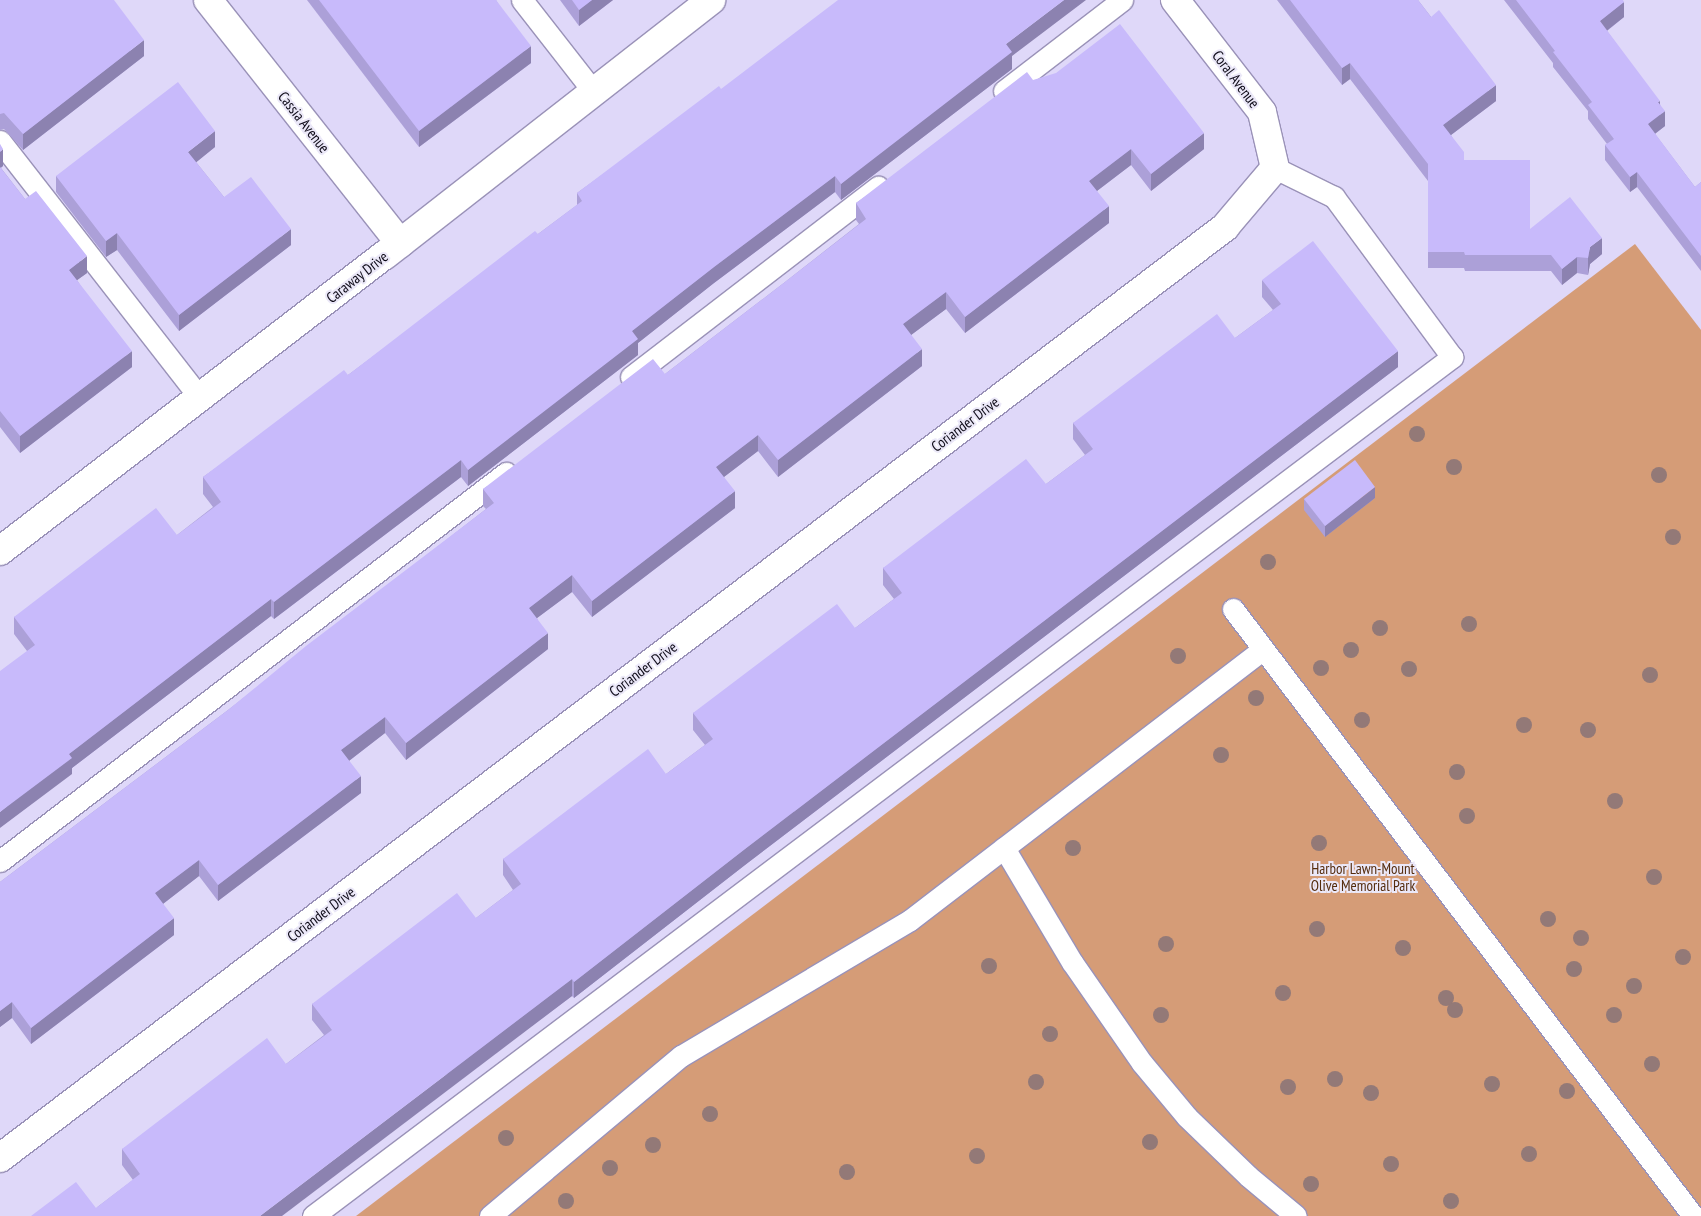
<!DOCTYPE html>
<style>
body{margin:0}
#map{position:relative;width:1701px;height:1216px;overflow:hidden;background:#dfd8f9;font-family:"PT Sans Narrow",sans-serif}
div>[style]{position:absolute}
.green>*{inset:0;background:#d59c77}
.roads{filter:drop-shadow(1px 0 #9a92b8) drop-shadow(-1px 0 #9a92b8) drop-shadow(0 1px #9a92b8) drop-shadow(0 -1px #9a92b8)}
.lane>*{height:21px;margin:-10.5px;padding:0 10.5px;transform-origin:10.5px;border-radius:10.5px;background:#fff}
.street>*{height:28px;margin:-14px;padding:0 14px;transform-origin:14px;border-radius:14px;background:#fff}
.trees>*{width:16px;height:16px;margin:-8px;border-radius:50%;background:#937977}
.wall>*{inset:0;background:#aca0d8}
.shaded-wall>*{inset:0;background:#8c82b0}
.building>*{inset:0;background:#c8bafb}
span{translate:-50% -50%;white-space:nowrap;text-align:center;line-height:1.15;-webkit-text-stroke:4px #ebe8f8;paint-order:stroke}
.street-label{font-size:15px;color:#0d0a17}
.park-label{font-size:15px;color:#542c0d}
</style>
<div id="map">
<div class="green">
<div style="clip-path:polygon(1635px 244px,1701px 330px,1701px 1216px,356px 1216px)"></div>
</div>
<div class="roads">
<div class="lane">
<div style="left:522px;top:0;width:117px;rotate:52deg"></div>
<div style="left:1004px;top:91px;width:149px;rotate:-37.6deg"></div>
<div style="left:0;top:141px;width:326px;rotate:52.1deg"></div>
<div style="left:631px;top:377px;width:312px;rotate:-37.6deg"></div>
<div style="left:1233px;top:609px;width:762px;rotate:52.84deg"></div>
<div style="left:1004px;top:848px;width:133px;rotate:59.2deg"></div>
<div style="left:1072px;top:962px;width:123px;rotate:55.3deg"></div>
<div style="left:1142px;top:1063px;width:70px;rotate:50.2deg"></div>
<div style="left:1187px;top:1117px;width:85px;rotate:44deg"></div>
<div style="left:1248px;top:1176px;width:62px;rotate:39.8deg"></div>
<div style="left:0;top:861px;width:638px;rotate:-37.48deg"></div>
<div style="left:313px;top:1216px;width:1427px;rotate:-37.02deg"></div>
<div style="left:1452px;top:357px;width:199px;rotate:-126.4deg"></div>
<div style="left:1334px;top:197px;width:66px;rotate:-153.8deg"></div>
<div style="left:490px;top:1216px;width:249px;rotate:-40deg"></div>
<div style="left:681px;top:1056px;width:266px;rotate:-30.7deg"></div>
<div style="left:910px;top:920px;width:445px;rotate:-37.5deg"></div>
</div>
<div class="street">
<div style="left:208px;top:0;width:310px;rotate:51.7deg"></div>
<div style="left:0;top:551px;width:486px;rotate:-37.6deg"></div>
<div style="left:385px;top:255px;width:414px;rotate:-38deg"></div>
<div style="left:0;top:1158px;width:1539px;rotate:-37.23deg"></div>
<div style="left:1225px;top:227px;width:77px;rotate:-49.7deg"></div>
<div style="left:1275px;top:168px;width:57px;rotate:-103.1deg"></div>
<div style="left:1262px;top:112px;width:142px;rotate:-127.8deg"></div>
</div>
</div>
<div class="trees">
<div style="left:1417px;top:434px"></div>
<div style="left:1454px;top:467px"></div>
<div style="left:1659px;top:475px"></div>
<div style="left:1673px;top:537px"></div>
<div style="left:1268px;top:562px"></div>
<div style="left:1469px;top:624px"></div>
<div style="left:1380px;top:628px"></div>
<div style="left:1351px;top:650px"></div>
<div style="left:1178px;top:656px"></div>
<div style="left:1321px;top:668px"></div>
<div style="left:1409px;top:669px"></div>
<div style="left:1650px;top:675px"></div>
<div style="left:1256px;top:698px"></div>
<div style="left:1362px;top:720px"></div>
<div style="left:1524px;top:725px"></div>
<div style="left:1588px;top:730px"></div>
<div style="left:1221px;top:755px"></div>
<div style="left:1457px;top:772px"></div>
<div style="left:1615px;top:801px"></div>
<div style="left:1467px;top:816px"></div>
<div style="left:1319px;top:843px"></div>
<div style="left:1073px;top:848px"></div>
<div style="left:1654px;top:877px"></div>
<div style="left:1548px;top:919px"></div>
<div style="left:1317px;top:929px"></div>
<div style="left:1581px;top:938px"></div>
<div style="left:1166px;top:944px"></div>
<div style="left:1403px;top:948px"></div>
<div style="left:1683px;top:957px"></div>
<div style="left:989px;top:966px"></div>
<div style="left:1574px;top:969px"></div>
<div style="left:1634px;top:986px"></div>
<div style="left:1283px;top:993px"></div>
<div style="left:1446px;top:998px"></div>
<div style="left:1455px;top:1010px"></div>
<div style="left:1161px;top:1015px"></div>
<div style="left:1614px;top:1015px"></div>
<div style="left:1050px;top:1034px"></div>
<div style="left:1652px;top:1064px"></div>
<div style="left:1335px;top:1079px"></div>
<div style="left:1036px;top:1082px"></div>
<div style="left:1492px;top:1084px"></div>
<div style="left:1288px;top:1087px"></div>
<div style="left:1567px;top:1091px"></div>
<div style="left:1371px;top:1093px"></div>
<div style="left:710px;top:1114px"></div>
<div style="left:506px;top:1138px"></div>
<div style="left:1150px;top:1142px"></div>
<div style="left:653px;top:1145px"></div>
<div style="left:1529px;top:1154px"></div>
<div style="left:977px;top:1156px"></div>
<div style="left:1391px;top:1164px"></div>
<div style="left:610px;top:1168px"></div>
<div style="left:847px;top:1172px"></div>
<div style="left:1311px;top:1184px"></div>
<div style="left:566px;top:1201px"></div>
<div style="left:1451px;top:1201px"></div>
</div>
<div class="wall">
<div style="clip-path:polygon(0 0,144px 56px,23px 150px,4px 129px,0 130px)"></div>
<div style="clip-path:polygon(307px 0,496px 0,531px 63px,419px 147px)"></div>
<div style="clip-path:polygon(560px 0,613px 0,579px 26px)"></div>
<div style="clip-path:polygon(1277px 0,1418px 0,1496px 101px,1451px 135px,1464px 160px,1530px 229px,1602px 254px,1590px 264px,1588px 275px,1577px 273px,1562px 285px,1551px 271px,1465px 271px,1464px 268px,1428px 268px,1428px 181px,1350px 79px,1342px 85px)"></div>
<div style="clip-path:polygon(1504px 0,1623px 0,1624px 17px,1607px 31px,1660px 104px,1665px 126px,1655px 134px,1695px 187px,1701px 182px,1701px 271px,1637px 187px,1630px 192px,1605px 160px,1605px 145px,1607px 144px,1588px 119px,1588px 111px,1553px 67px,1553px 63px)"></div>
<div style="clip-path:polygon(1012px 56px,1012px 69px,841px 200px,835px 192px,714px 283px,638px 343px,638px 355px,468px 486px,461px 477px,274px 619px,271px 616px,72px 768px,72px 774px,27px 651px,14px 634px,14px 617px,177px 535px,213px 507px,203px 494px,203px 477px,348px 375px,538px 234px,577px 205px,577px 193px,721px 89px)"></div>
<div style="clip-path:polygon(1033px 80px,1204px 149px,1151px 191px,1131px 165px,1097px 191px,1109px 223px,965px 333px,946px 309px,911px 335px,922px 366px,778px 477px,758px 451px,724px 477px,735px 508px,592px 617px,572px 592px,537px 618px,548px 649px,406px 760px,385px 733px,349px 761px,361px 793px,218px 901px,199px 876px,163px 904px,174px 935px,31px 1044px,12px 1018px,0 1027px,0 882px,228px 710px,486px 509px,483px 506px,483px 489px,665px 374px,785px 282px,859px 224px,856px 220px,856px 203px)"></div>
<div style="clip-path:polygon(0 144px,3px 166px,1px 168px,25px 199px,87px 273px,77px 280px,132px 367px,20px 453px,0 427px)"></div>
<div style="clip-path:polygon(215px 147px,196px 162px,224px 197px,291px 245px,179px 331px,117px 250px,106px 257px,56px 192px,56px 176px)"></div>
<div style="clip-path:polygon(1262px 280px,1398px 367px,745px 865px,574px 998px,572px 996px,487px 1059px,96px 1208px,133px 1180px,122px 1165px,122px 1149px,286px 1064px,324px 1035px,312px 1020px,312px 1004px,476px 918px,513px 890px,503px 875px,503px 859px,666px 774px,705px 745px,693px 730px,693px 713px,855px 628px,894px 599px,883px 585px,883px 568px,1046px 484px,1085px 455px,1073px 439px,1073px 423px,1235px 338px,1273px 310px,1262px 297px)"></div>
<div style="clip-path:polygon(1375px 498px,1325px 537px,1304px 510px,1304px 499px)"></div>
</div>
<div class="shaded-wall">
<div style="clip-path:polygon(592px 0,613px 0,579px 26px,579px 10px)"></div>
<div style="clip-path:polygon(1064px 0,1086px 0,1012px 56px,1012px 69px,841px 200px,841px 184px,1006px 44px)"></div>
<div style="clip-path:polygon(1624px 2px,1624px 17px,1600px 36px,1600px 21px)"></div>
<div style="clip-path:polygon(144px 40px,144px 56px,23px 150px,23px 134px)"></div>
<div style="clip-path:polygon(531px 46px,531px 63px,419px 147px,419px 131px)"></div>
<div style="clip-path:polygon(1350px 63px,1350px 79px,1342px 85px,1342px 68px)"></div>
<div style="clip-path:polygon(1496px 85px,1496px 101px,1443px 141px,1443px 125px)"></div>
<div style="clip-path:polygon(1660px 101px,1660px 115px,1665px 111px,1665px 126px,1648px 139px,1648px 124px,1658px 102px)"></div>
<div style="clip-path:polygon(215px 131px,215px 147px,188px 169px,188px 152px)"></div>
<div style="clip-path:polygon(1204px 133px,1204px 149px,1151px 191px,1151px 174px)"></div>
<div style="clip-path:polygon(3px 149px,3px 166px,0 168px,0 152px)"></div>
<div style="clip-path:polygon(1131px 149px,1131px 165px,1089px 197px,1089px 181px)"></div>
<div style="clip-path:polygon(1637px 172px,1637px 187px,1630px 192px,1630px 177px)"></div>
<div style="clip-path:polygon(835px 176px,835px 192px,714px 283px,638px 343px,638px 355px,468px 486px,468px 470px,632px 331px,714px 267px)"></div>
<div style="clip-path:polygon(1109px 206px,1109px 223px,965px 333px,965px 317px)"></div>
<div style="clip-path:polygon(291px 229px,291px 245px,179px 331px,179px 315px)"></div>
<div style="clip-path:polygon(117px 233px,117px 250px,106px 257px,106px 241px)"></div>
<div style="clip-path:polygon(1602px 238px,1602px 254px,1590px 264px,1588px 275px,1588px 258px,1590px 247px)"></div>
<div style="clip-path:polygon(87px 256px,87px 273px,69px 286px,69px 270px)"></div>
<div style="clip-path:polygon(1577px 257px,1577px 273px,1562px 285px,1562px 269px)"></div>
<div style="clip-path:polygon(946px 292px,946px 309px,903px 341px,903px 324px)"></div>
<div style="clip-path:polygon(922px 349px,922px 366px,778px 477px,778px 460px)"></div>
<div style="clip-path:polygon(132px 351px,132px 367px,20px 453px,20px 436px)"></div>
<div style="clip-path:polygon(1398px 351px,1398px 367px,745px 865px,574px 998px,574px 982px,745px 849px)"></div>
<div style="clip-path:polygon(758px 435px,758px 451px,716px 483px,716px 467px)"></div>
<div style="clip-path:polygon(461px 460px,461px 477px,274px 619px,274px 602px)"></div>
<div style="clip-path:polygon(1375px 487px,1375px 498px,1325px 537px,1325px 526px)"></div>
<div style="clip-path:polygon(735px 491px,735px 508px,592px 617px,592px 601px)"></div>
<div style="clip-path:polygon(572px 575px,572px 592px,529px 624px,529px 608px)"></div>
<div style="clip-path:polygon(271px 599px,271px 616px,72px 768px,72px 774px,0 828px,0 812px,69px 754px)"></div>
<div style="clip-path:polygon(548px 633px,548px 649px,406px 760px,406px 743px)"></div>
<div style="clip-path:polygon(385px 717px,385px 733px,341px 767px,341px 750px)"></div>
<div style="clip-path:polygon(361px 776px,361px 793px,218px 901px,218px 885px)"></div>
<div style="clip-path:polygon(199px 860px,199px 876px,155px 910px,155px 893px)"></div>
<div style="clip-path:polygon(174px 918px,174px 935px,31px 1044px,31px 1028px)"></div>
<div style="clip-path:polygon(572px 979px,572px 996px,282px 1216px,260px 1216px)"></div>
<div style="clip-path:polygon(12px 1002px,12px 1018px,0 1027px,0 1011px)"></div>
</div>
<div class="building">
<div style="clip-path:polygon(0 0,114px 0,144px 40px,23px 134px,4px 113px,0 114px)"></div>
<div style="clip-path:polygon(319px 0,496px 0,531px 46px,419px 131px)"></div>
<div style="clip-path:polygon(572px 0,592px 0,579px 10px)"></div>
<div style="clip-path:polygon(838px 0,1064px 0,1006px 44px,1012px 52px,841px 184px,835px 176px,714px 267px,632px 331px,638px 339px,468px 470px,461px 460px,274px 602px,271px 599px,69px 754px,72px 758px,0 812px,0 671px,35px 645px,14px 617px,156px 508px,177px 535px,221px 502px,203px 477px,344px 370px,348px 375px,535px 231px,538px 234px,582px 201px,577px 193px,719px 86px,721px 89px)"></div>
<div style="clip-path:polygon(1290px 0,1418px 0,1431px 17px,1439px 10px,1496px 85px,1443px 125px,1464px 152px,1464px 160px,1530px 160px,1530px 229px,1570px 197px,1602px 238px,1590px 247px,1588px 258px,1577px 257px,1562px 269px,1551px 255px,1465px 255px,1464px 252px,1428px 252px,1428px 164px,1350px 63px,1342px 68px)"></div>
<div style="clip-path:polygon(1516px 0,1623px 0,1624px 2px,1600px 21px,1660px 101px,1658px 102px,1665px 111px,1648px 124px,1695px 187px,1701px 182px,1701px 256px,1637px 172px,1630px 177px,1605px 145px,1614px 139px,1588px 105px,1592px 102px,1553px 52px,1555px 51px)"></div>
<div style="clip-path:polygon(1120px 24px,1204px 133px,1151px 174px,1131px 149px,1089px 181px,1109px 206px,965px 317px,946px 292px,903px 324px,922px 349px,778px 460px,758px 435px,716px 467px,735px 491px,592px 601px,572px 575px,529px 608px,548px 633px,406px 743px,385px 717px,341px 750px,361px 776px,218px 885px,199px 860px,155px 893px,174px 918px,31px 1028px,12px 1002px,0 1011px,0 882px,228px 710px,306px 646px,494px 503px,483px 489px,653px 359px,665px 374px,785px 282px,866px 219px,856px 203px,1027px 72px,1033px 80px,1056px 73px)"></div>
<div style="clip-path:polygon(178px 82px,215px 131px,188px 152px,224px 197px,251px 177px,291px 229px,179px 315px,117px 233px,106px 241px,56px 176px)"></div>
<div style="clip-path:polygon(0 144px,3px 149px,0 152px)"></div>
<div style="clip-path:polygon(0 167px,25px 199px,36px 191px,87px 256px,69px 270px,132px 351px,20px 436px,0 411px)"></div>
<div style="clip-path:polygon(1313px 241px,1398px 351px,745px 849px,574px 982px,572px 979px,260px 1216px,31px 1216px,76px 1182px,96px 1208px,140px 1174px,122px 1149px,267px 1038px,286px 1064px,332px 1030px,312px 1004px,457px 893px,476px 918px,521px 884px,503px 859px,648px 749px,666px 774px,713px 739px,693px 713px,837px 604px,855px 628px,902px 593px,883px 568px,1026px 459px,1046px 484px,1093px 449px,1073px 423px,1217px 314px,1235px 338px,1281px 304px,1262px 280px)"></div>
<div style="clip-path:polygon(1355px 460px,1375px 487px,1325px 526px,1304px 499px)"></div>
</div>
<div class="street-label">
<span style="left:1236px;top:79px;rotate:53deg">Coral Avenue</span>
<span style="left:304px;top:122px;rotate:52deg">Cassia Avenue</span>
<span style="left:357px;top:277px;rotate:-38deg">Caraway Drive</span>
<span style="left:965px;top:424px;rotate:-37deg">Coriander Drive</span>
<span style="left:643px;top:669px;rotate:-37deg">Coriander Drive</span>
<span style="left:321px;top:914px;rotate:-37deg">Coriander Drive</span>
</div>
<div class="park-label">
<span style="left:1363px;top:877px">Harbor Lawn-Mount<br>Olive Memorial Park</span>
</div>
</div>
